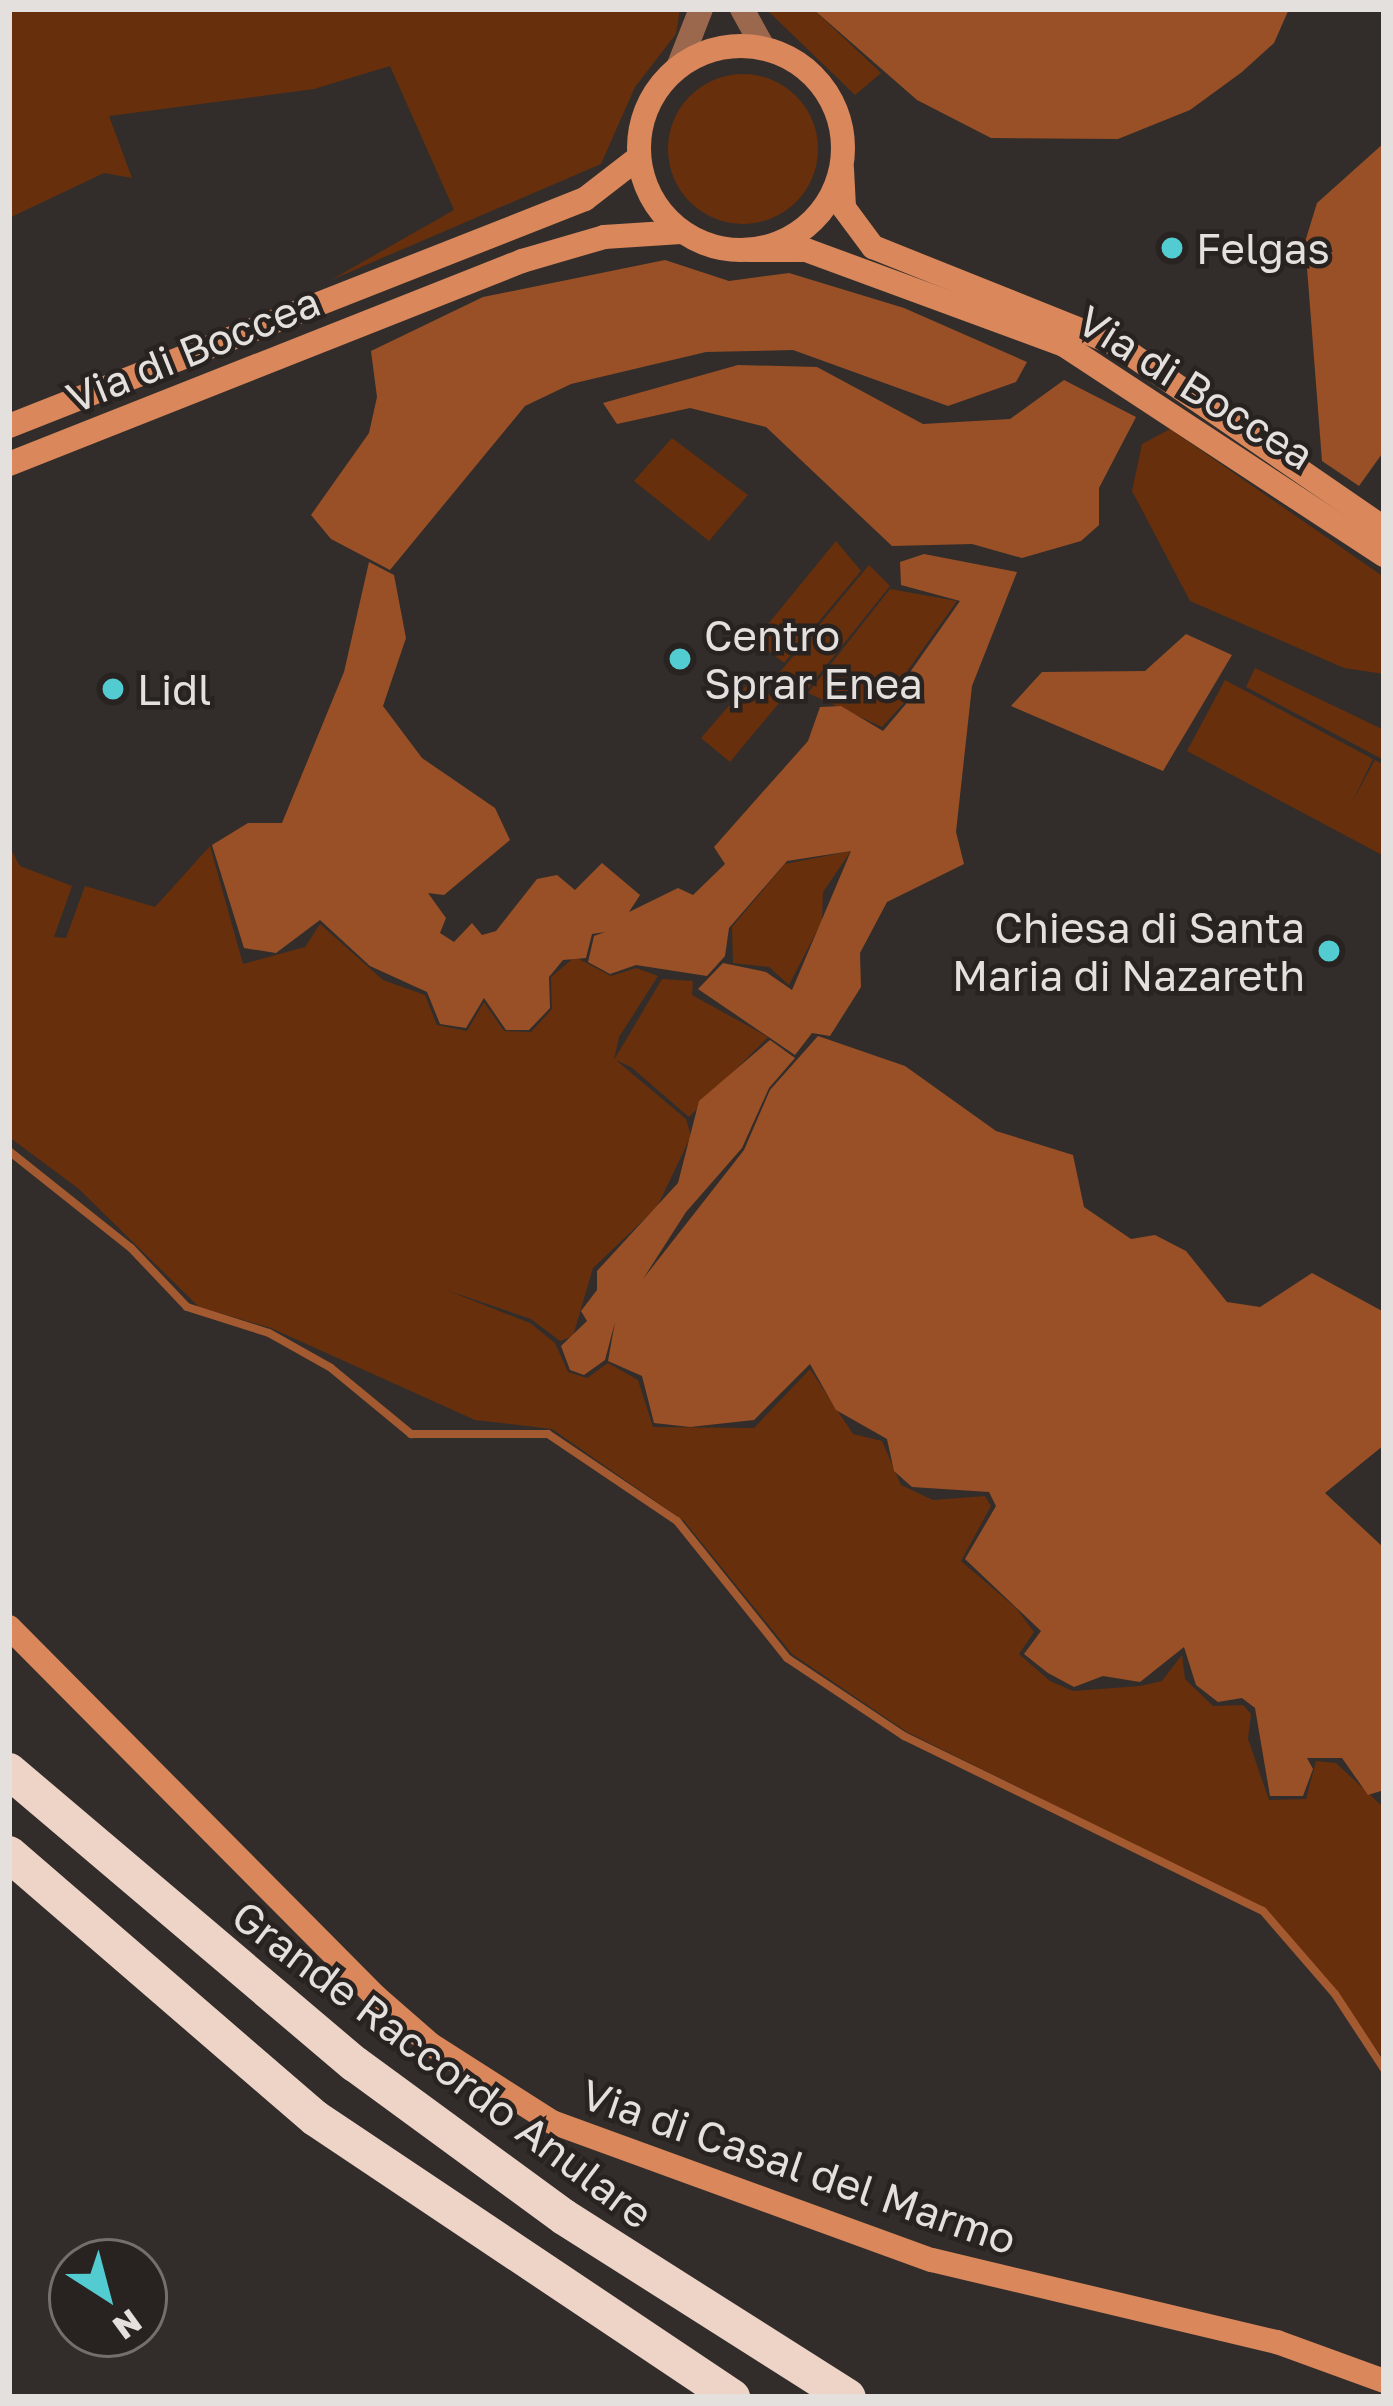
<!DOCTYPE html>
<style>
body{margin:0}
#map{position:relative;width:1393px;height:2406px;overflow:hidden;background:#322d2a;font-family:"Golos Text",sans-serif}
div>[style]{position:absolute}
.green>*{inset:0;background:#672f0c}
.round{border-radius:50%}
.forest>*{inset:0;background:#995026}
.stream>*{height:8px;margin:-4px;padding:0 4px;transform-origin:4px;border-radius:4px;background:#a45a30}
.tertiary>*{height:24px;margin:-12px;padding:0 12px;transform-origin:12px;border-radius:12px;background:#9b684d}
.secondary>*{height:24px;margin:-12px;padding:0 12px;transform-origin:12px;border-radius:12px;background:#d9875b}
.secondary>.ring{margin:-12px;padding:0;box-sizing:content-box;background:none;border:24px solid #d9875b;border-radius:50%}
.motorway>*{height:36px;margin:-18px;padding:0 18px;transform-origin:18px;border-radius:18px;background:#eed4c7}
.dots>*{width:33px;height:33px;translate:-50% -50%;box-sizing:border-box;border:6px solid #282320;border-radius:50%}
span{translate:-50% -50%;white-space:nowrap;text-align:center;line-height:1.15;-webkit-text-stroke:9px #282320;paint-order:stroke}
.poi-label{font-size:42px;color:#e4e0de}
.left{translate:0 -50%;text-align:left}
.right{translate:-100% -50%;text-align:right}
.street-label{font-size:42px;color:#e4e0de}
.frame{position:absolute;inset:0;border:12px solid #e4e0de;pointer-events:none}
.north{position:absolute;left:48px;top:2238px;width:120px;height:120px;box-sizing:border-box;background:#282320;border:3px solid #736f6c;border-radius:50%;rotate:144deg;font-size:33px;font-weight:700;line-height:48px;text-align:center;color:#e4e0de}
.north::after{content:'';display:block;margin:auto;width:42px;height:54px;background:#52ccd1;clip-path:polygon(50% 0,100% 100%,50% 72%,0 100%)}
</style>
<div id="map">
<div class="green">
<div style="clip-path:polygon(9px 9px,680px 9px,676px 34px,635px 87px,601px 164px,331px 280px,454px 210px,390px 66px,314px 89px,109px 116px,132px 178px,104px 173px,9px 218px)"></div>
<div style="clip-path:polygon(766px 9px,813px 9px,881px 73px,855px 95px)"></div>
<div class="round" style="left:668px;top:74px;width:150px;height:150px"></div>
<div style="clip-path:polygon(1170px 429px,1384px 577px,1384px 674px,1344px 668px,1190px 601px,1132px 491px,1142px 444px)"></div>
<div style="clip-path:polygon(672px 438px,748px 495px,709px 541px,634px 481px)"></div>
<div style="clip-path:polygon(836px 541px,861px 571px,784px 663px,755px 640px)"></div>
<div style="clip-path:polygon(869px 565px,890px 586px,805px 692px,780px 672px)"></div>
<div style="clip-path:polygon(890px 589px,957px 601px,898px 684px,909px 697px,882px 727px,808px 693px)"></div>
<div style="clip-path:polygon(1255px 668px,1384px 730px,1384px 760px,1246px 687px)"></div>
<div style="clip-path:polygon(751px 680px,779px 703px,730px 762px,701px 738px)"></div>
<div style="clip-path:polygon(1225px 680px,1373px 759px,1352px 802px,1375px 760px,1384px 765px,1384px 856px,1187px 751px)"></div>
<div style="clip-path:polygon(9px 846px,20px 866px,72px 886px,54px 937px,66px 938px,85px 886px,155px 907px,210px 846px,243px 964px,305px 947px,320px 924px,383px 980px,425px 995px,437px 1025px,467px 1031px,484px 1002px,504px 1031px,531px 1032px,552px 1009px,551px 977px,575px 957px,611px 976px,636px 968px,658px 976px,619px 1037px,614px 1060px,662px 979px,693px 981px,692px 995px,768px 1037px,689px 1117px,631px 1067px,616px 1060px,686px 1119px,691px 1136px,657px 1207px,593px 1268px,573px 1336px,560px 1341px,531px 1319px,446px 1290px,530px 1323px,555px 1343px,568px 1372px,587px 1378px,608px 1363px,638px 1380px,653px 1427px,754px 1428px,810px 1369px,853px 1434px,882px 1441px,901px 1485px,933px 1500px,985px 1496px,991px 1506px,961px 1561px,1016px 1608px,1034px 1632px,1019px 1654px,1050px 1681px,1073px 1691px,1140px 1686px,1162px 1681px,1182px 1655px,1185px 1679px,1213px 1706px,1243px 1705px,1251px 1714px,1248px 1739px,1269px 1800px,1306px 1799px,1316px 1761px,1336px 1763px,1384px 1808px,1384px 2059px,1266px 1910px,907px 1732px,792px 1654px,684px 1521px,552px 1429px,475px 1420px,271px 1328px,199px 1307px,79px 1189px,9px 1137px)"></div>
<div style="clip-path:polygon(851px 851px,823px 892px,822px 921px,789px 985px,769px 967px,733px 963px,732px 927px,785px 864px)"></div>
</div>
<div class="forest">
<div style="clip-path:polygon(813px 9px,1289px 9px,1274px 43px,1242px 72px,1190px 110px,1118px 139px,991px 138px,917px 100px)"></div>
<div style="clip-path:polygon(1384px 143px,1384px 451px,1359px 486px,1322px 461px,1305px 242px,1317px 203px)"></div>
<div style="clip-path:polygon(665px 260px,729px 281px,789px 273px,904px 308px,1027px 362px,1016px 382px,948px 406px,793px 350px,706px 352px,571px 384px,525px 406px,390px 570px,331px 539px,311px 515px,369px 433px,377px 397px,371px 351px,483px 297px)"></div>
<div style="clip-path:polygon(738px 365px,817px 367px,923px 424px,1010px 419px,1064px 380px,1136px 417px,1099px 488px,1099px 525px,1081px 541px,1022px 558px,972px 544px,892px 546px,766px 427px,690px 408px,617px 424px,603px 403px)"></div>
<div style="clip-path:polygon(924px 554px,1017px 572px,972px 686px,956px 832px,964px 864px,887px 902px,860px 953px,861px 987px,830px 1036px,812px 1033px,795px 1055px,698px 989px,723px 963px,766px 972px,792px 990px,851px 851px,787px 861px,729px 928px,725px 956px,707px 976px,636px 965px,610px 974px,588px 962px,594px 936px,605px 932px,592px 934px,586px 958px,563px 960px,549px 977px,550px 1008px,529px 1030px,506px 1030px,484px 998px,466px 1028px,440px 1024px,427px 992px,370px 966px,320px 920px,276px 953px,244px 948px,212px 845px,248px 823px,282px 823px,344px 672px,369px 562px,394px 575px,406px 638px,383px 706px,422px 758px,495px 808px,510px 840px,444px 895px,428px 893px,446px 918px,440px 933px,454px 942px,472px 923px,482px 935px,496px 931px,537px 879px,557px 875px,575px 890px,602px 863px,640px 895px,629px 912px,678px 888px,693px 895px,725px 864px,714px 847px,808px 741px,820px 707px,841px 706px,883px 731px,911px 698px,901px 685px,960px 601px,901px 585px,900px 562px)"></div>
<div style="clip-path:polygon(1186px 634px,1232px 655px,1163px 771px,1011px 706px,1042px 672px,1145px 671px)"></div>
<div style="clip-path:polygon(818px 1036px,905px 1066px,996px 1131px,1073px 1155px,1084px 1207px,1131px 1239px,1155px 1235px,1186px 1251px,1227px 1302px,1260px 1307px,1312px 1273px,1384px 1312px,1384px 1445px,1325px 1493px,1384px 1548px,1384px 1790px,1368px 1795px,1342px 1758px,1307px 1758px,1313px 1769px,1303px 1796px,1270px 1796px,1255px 1708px,1242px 1698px,1218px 1702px,1196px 1685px,1184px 1647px,1140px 1682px,1103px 1676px,1074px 1687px,1048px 1673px,1024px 1654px,1041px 1631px,965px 1559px,996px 1506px,989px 1492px,912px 1487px,894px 1471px,887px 1439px,836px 1410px,810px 1364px,754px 1420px,690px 1427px,654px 1423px,642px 1376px,608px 1361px,615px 1322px,605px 1360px,584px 1375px,570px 1370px,561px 1346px,587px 1321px,581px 1311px,597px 1290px,597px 1271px,678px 1183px,699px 1101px,770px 1040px,795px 1058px,769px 1088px,742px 1148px,686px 1212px,643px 1279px,744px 1150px,770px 1090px)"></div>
</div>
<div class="stream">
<div style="left:9px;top:1151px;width:156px;rotate:38.5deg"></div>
<div style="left:131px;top:1248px;width:81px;rotate:46.5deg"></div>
<div style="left:187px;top:1307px;width:86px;rotate:17.6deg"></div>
<div style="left:269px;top:1333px;width:71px;rotate:29.4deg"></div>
<div style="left:331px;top:1368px;width:104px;rotate:39.5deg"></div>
<div style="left:411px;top:1434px;width:137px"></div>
<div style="left:548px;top:1434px;width:156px;rotate:34deg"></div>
<div style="left:677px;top:1521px;width:176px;rotate:51.2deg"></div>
<div style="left:787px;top:1658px;width:141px;rotate:33.7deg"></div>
<div style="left:904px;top:1736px;width:399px;rotate:26deg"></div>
<div style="left:1263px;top:1911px;width:110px;rotate:49.1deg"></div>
<div style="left:1335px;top:1994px;width:90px;rotate:56.8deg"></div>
</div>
<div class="tertiary">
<div style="left:742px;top:9px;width:43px;rotate:61.1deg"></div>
<div style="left:679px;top:65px;width:60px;rotate:-68.6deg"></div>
</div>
<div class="secondary">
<div class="ring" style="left:639px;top:46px;width:180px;height:180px"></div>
<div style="left:842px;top:169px;width:39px;rotate:87deg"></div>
<div style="left:844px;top:208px;width:49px;rotate:53.4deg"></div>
<div style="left:873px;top:247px;width:262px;rotate:21.8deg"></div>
<div style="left:1116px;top:344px;width:325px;rotate:34.5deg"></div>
<div style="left:749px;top:250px;width:57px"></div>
<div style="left:806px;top:250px;width:275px;rotate:20.2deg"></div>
<div style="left:1064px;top:345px;width:383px;rotate:33.3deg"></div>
<div style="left:9px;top:426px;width:619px;rotate:-21.51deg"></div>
<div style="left:585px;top:199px;width:67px;rotate:-37.7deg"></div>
<div style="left:9px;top:464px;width:552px;rotate:-21.59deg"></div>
<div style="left:522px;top:261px;width:85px;rotate:-16.3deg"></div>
<div style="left:604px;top:237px;width:77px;rotate:-3.7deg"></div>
<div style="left:9px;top:1627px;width:520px;rotate:45.23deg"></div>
<div style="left:375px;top:1996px;width:73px;rotate:41.1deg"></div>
<div style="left:430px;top:2044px;width:145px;rotate:32.6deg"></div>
<div style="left:552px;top:2122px;width:404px;rotate:20deg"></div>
<div style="left:932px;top:2260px;width:355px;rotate:13.4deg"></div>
<div style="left:1277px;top:2342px;width:114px;rotate:20deg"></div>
</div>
<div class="motorway">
<div style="left:9px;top:1771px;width:453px;rotate:40.3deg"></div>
<div style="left:355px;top:2064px;width:259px;rotate:36.2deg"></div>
<div style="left:564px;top:2217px;width:336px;rotate:32.4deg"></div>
<div style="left:9px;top:1854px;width:404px;rotate:40.8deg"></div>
<div style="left:315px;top:2118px;width:502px;rotate:33.79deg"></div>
</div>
<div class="dots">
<div style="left:1172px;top:248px;background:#52ccd1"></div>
<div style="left:680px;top:659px;background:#52ccd1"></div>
<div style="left:113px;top:689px;background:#52ccd1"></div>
<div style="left:1329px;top:951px;background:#52ccd1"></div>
</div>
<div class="poi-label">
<span class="left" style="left:1196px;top:248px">Felgas</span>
<span class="left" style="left:704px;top:659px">Centro<br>Sprar Enea</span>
<span class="left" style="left:137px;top:689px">Lidl</span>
<span class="right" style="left:1305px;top:951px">Chiesa di Santa<br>Maria di Nazareth</span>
</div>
<div class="street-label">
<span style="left:193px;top:349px;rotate:-22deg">Via di Boccea</span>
<span style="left:1196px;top:387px;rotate:32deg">Via di Boccea</span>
<span style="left:443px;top:2064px;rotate:37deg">Grande Raccordo Anulare</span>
<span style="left:799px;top:2166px;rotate:19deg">Via di Casal del Marmo</span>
</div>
<div class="frame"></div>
<div class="north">N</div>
</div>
